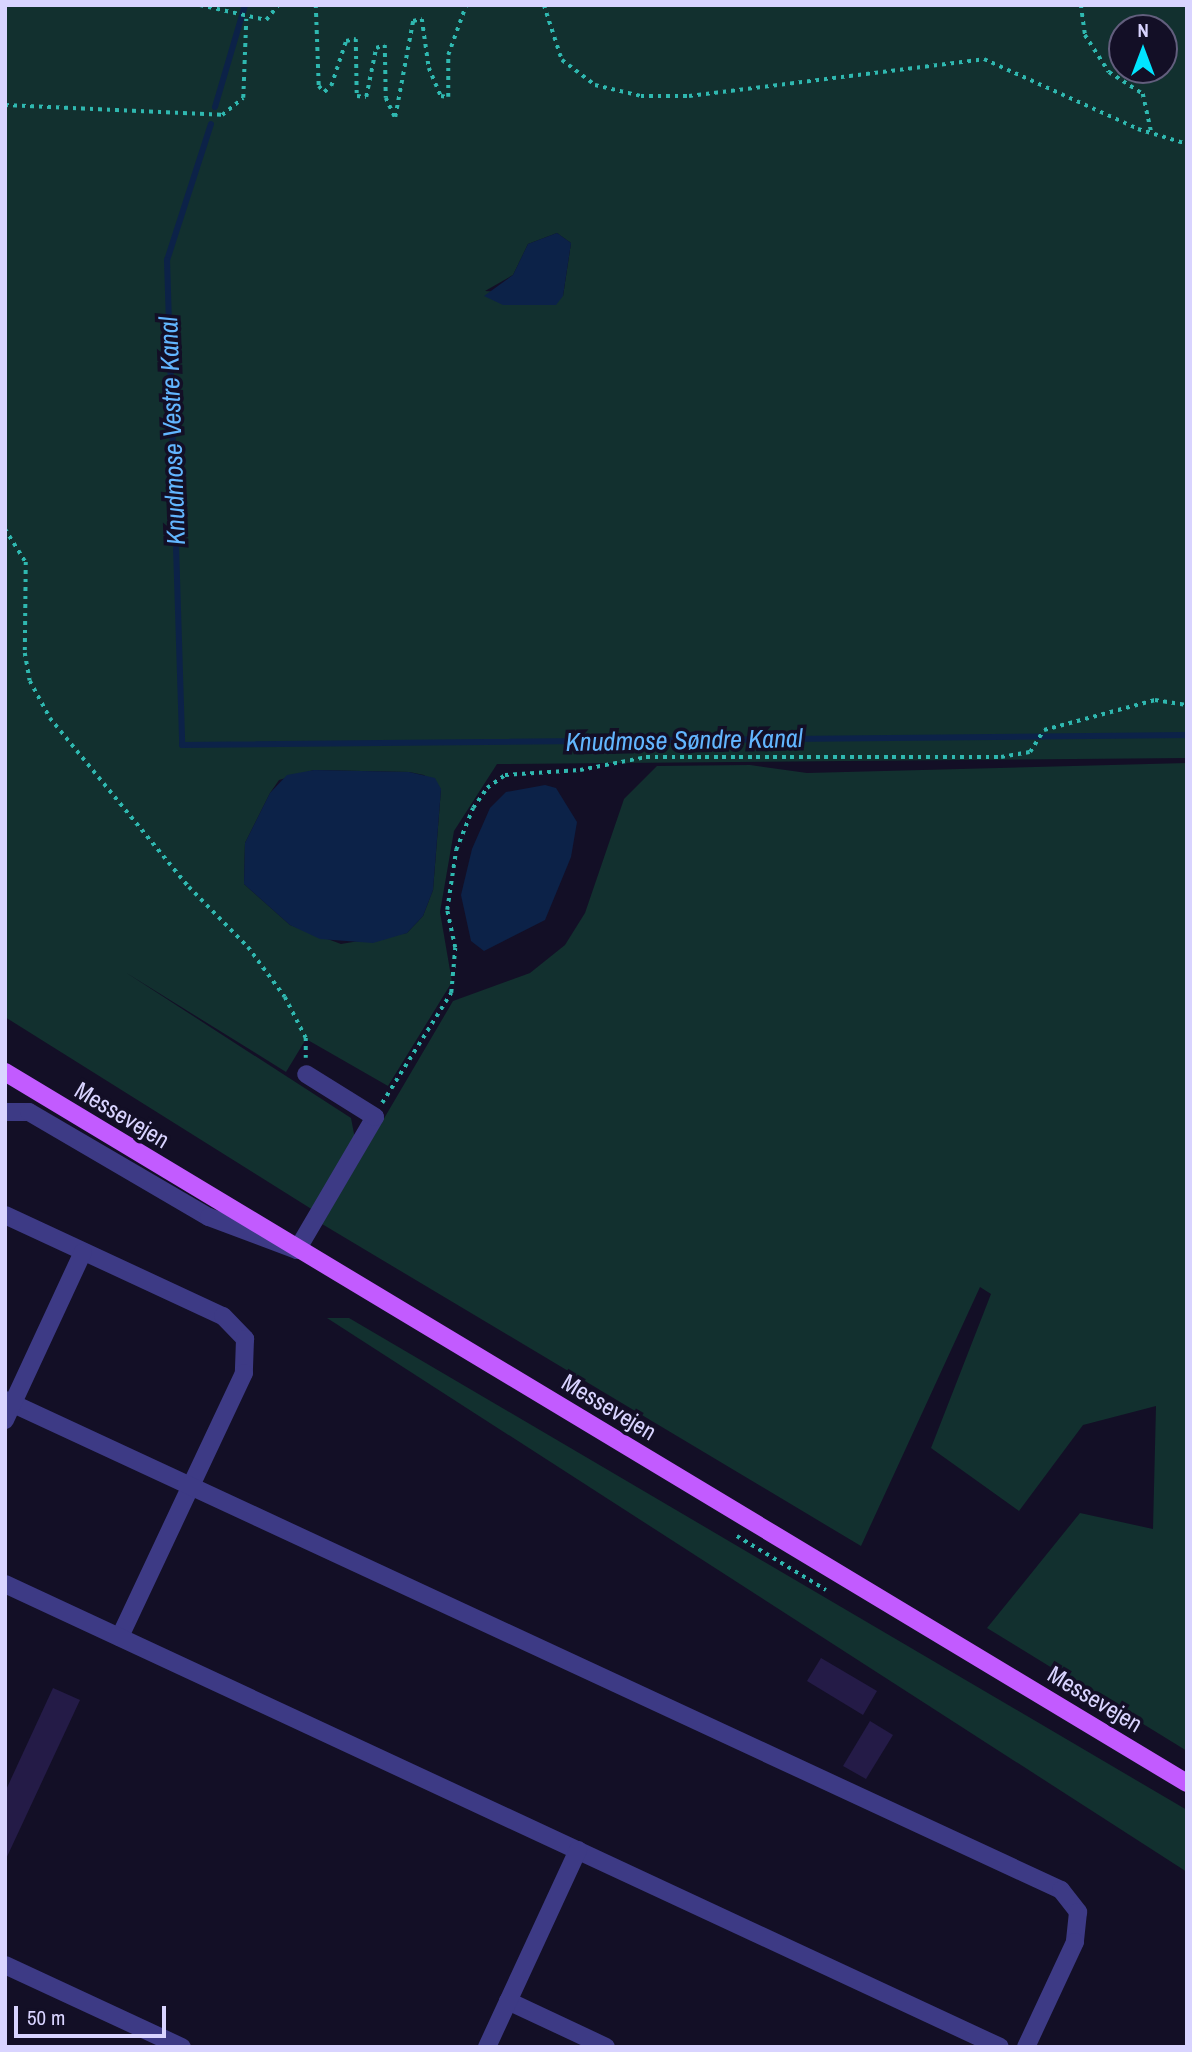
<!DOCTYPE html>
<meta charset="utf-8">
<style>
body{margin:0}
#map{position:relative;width:1192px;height:2052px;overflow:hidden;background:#130f26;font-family:"Archivo Narrow",sans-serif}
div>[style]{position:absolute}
.green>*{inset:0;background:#12302f}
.water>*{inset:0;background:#0c2248}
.stream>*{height:6px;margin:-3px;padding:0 3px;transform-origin:3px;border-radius:3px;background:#0c2248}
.building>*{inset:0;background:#241b47}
.path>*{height:3.5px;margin-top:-1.75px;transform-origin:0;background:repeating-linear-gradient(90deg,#2fb8b0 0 3.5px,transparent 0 8.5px)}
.minor>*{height:18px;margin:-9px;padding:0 9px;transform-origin:9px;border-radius:9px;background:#3d3a85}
.major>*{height:18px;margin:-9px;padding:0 9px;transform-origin:9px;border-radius:9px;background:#c25bff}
span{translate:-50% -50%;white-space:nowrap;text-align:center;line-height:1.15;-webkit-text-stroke:7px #130f26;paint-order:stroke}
.street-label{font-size:24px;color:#d9d4ff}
.water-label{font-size:26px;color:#62b6ff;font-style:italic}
.frame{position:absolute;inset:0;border:7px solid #d9d4ff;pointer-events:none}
.north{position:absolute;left:1108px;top:14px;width:70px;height:70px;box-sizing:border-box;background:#130f26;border:2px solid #625e7d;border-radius:50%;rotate:0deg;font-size:19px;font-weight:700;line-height:28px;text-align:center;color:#d9d4ff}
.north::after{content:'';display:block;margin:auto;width:24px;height:32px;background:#00e5ff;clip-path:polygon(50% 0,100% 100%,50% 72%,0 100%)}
.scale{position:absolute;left:14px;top:2006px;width:152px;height:32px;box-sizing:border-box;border:4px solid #d9d4ff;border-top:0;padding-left:9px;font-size:21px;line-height:24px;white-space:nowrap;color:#d9d4ff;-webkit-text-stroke:5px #130f26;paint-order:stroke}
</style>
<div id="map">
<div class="green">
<div style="clip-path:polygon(evenodd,5px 5px,1187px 5px,1187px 758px,497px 764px,454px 831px,440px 912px,452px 982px,388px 1086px,306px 1039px,286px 1072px,125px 972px,351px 1118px,355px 1139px,313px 1210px,5px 1017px,5px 5px,1122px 28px,1164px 28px,1164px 70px,1122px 70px,1122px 28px,5px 5px,557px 233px,571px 243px,563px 296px,485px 291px,513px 275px,528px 244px,557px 233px,5px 5px,314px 770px,409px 772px,424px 775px,441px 789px,433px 890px,423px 916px,407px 933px,341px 944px,290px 925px,244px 884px,245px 843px,270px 793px,279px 780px,314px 770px)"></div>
<div style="clip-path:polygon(1187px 763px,1187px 1751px,987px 1628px,1080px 1513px,1153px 1529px,1156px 1406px,1083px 1425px,1019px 1511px,931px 1448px,991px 1294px,980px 1287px,861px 1546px,322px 1224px,453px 1001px,530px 973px,565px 945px,585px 913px,624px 799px,657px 766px,750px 765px,807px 773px)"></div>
<div style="clip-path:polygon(327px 1318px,349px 1318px,1187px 1810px,1187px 1872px)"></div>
</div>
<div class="water">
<div style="clip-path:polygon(557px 233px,571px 243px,563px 296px,556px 305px,503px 305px,484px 296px,513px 275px,528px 244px)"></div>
<div style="clip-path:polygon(314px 770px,409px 772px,435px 778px,441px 789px,433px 890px,423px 916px,407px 933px,373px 943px,320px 939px,290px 925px,244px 884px,245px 843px,270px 793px,287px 775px)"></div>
<div style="clip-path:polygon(545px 785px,556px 788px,577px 822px,571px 857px,545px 920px,484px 951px,471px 941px,461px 895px,472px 849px,490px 808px,506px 792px)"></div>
</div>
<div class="stream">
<div style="left:215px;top:107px;width:106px;rotate:-73.6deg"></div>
<div style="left:211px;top:124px;width:143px;rotate:107.9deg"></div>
<div style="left:167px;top:260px;width:485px;rotate:88.2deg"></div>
<div style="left:182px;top:745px;width:1005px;rotate:-0.57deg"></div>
</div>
<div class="building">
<div style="clip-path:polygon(821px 1658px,877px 1691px,863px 1715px,807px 1681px)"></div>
<div style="clip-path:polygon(53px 1688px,80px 1700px,5px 1861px,5px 1792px)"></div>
<div style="clip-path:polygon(870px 1721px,893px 1735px,866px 1779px,843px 1766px)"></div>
</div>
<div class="path">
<div style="left:200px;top:5px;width:68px;rotate:12.8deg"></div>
<div style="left:266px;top:20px;width:19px;rotate:-51deg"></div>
<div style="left:316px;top:5px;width:81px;rotate:87.9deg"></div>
<div style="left:319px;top:86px;width:8px;rotate:50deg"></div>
<div style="left:324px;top:92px;width:9px;rotate:-41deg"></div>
<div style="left:331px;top:86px;width:47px;rotate:-71.6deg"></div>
<div style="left:346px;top:41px;width:10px;rotate:-11deg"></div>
<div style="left:356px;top:39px;width:57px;rotate:89deg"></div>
<div style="left:357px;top:96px;width:9px;rotate:6deg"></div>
<div style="left:366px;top:97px;width:50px;rotate:-78.5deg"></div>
<div style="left:376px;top:48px;width:9px;rotate:-18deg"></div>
<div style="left:385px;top:45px;width:53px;rotate:88.9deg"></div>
<div style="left:386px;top:98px;width:21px;rotate:65deg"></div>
<div style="left:395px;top:117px;width:98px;rotate:-79.4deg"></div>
<div style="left:413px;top:21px;width:9px;rotate:-13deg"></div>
<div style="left:422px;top:19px;width:49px;rotate:81.9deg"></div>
<div style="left:429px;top:68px;width:30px;rotate:67deg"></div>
<div style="left:441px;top:96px;width:7px;rotate:8deg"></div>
<div style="left:448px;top:97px;width:42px;rotate:-90deg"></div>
<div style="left:448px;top:55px;width:53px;rotate:-70.2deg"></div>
<div style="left:544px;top:5px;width:58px;rotate:71.9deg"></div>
<div style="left:562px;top:60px;width:41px;rotate:37.1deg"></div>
<div style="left:595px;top:85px;width:47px;rotate:13.4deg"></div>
<div style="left:641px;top:96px;width:48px"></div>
<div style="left:689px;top:96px;width:297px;rotate:-7.1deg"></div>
<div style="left:984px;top:59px;width:169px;rotate:24.4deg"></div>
<div style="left:1138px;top:129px;width:51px;rotate:17deg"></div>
<div style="left:1081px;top:5px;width:30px;rotate:82deg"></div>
<div style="left:1085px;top:35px;width:44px;rotate:57deg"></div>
<div style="left:1109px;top:72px;width:40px;rotate:32.9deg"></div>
<div style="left:1143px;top:94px;width:42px;rotate:77.6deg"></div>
<div style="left:5px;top:105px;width:217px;rotate:2.6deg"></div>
<div style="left:222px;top:115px;width:27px;rotate:-39deg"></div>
<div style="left:243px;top:98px;width:79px;rotate:-87.8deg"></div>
<div style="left:5px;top:529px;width:39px;rotate:58deg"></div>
<div style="left:26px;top:562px;width:91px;rotate:90.6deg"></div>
<div style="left:25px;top:653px;width:28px;rotate:80deg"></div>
<div style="left:30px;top:681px;width:42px;rotate:61.6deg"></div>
<div style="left:50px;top:718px;width:219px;rotate:50.6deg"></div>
<div style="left:189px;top:887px;width:84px;rotate:45.5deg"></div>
<div style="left:248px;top:947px;width:62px;rotate:53.5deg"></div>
<div style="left:285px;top:997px;width:46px;rotate:62.9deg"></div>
<div style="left:306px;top:1038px;width:20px;rotate:90deg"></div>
<div style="left:382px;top:1103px;width:130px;rotate:-57.9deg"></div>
<div style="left:451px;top:993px;width:45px;rotate:-84.9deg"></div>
<div style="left:455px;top:948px;width:39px;rotate:-102deg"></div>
<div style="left:447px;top:910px;width:61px;rotate:-81.5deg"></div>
<div style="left:456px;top:850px;width:45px;rotate:-68deg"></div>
<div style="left:473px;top:808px;width:24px;rotate:-55deg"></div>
<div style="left:487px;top:788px;width:22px;rotate:-36deg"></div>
<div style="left:505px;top:775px;width:75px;rotate:-3.8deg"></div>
<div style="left:580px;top:770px;width:67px;rotate:-11.1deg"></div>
<div style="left:646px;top:757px;width:355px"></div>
<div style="left:1001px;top:757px;width:29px;rotate:-10deg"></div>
<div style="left:1030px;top:752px;width:26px;rotate:-58deg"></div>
<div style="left:1044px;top:730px;width:115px;rotate:-15.1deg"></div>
<div style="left:1155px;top:700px;width:32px;rotate:9deg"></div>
<div style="left:737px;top:1536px;width:104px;rotate:31.2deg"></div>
</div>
<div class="minor">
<div style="left:5px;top:1112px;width:24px"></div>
<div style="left:29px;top:1112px;width:208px;rotate:30.3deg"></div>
<div style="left:209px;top:1217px;width:94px;rotate:20.6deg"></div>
<div style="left:297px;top:1250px;width:154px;rotate:-59.6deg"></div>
<div style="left:375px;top:1117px;width:81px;rotate:-148.1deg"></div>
<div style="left:5px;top:1215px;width:240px;rotate:24.9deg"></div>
<div style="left:223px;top:1316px;width:32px;rotate:46deg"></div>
<div style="left:245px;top:1339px;width:34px;rotate:92deg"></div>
<div style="left:244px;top:1373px;width:292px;rotate:115.2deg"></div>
<div style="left:5px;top:1400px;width:1164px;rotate:24.89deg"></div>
<div style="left:1061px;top:1890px;width:28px;rotate:52deg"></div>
<div style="left:1078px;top:1912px;width:30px;rotate:96deg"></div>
<div style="left:1075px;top:1942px;width:116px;rotate:115deg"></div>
<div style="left:5px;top:1420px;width:185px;rotate:-65.1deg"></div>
<div style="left:5px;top:1584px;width:1097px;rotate:24.95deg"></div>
<div style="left:5px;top:1965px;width:195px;rotate:24.9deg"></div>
<div style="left:508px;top:2001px;width:108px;rotate:25.1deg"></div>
<div style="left:487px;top:2047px;width:217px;rotate:-65.2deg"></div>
</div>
<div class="major">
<div style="left:5px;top:1072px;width:1379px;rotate:31.03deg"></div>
</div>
<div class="street-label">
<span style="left:122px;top:1115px;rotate:31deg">Messevejen</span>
<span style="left:609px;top:1407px;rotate:31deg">Messevejen</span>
<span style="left:1095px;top:1699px;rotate:31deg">Messevejen</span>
</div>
<div class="water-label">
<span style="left:172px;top:431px;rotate:-92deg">Knudmose Vestre Kanal</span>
<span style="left:684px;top:740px;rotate:-1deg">Knudmose Søndre Kanal</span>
</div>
<div class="frame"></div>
<div class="north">N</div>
<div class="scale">50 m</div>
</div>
